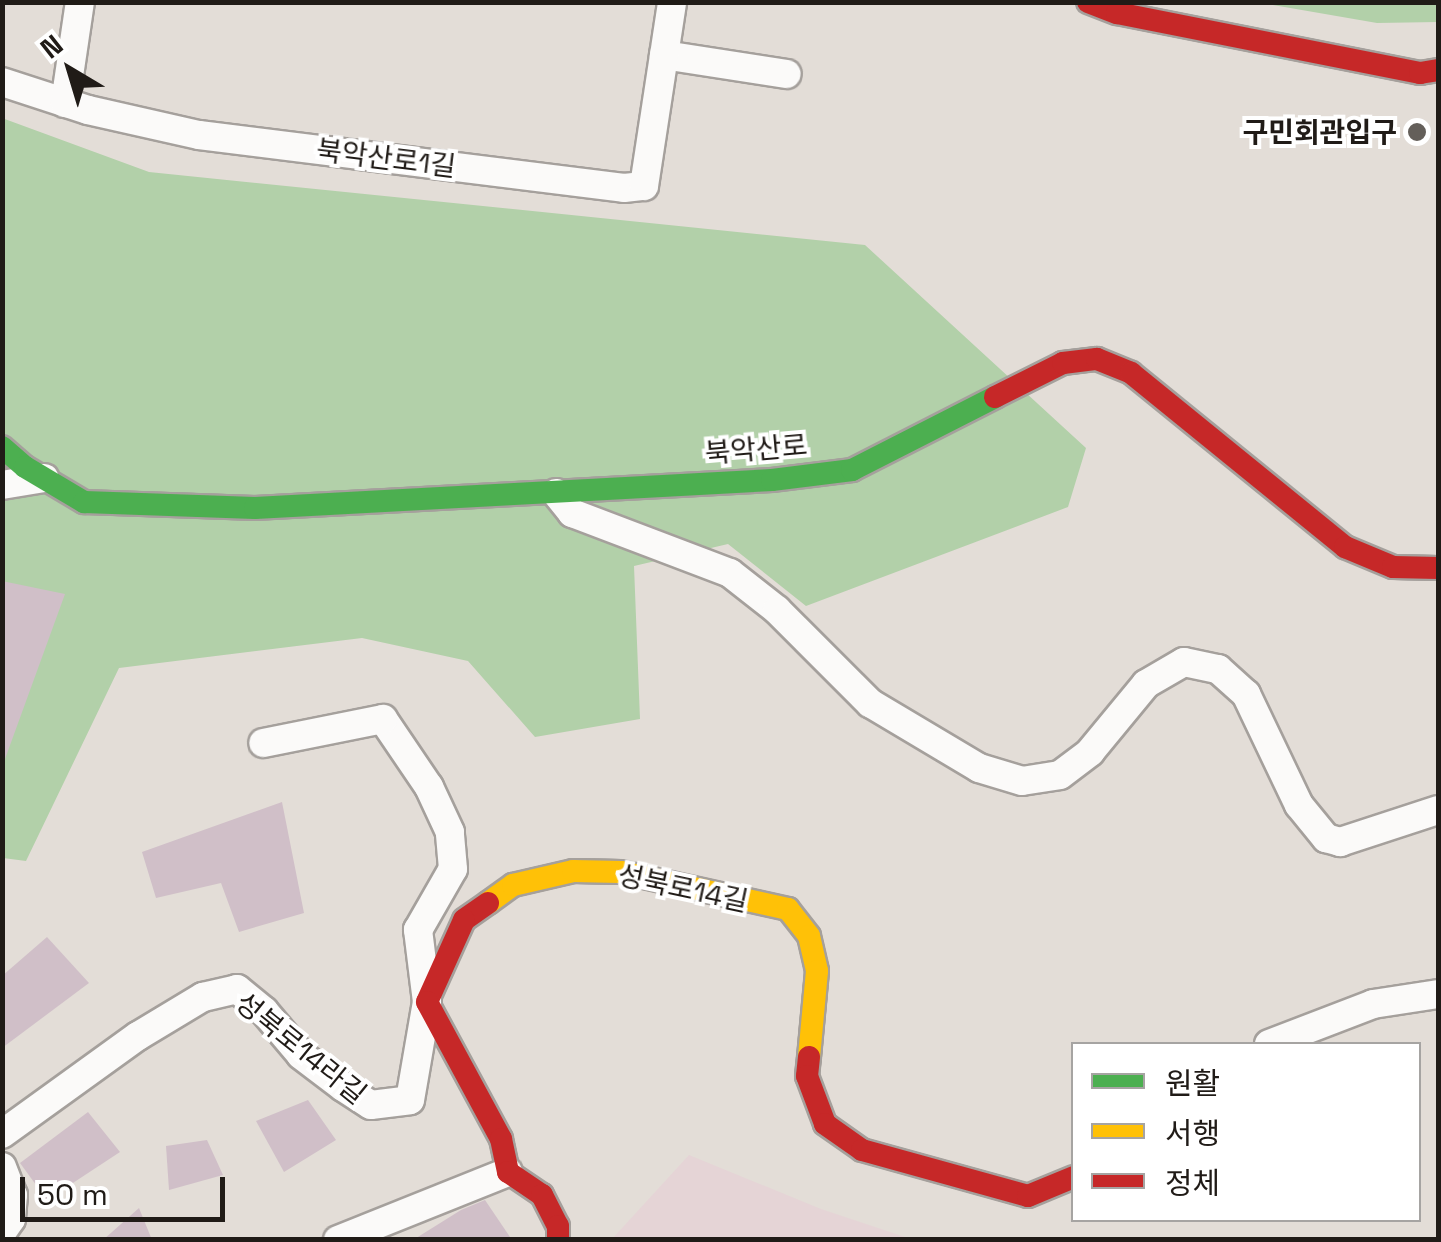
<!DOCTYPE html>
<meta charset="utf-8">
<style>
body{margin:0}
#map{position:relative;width:1441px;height:1242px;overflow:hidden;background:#e3ddd7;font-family:"Space Grotesk","Noto Sans KR",sans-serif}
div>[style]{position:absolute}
.education>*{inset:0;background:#e5d4d6}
.green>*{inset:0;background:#b2d0a9}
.building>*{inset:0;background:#d0bfc8}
.roads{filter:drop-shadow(2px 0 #a5a09c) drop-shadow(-2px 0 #a5a09c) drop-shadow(0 2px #a5a09c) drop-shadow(0 -2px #a5a09c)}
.street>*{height:28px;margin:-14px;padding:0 14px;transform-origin:14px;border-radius:14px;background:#fbfaf9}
.fast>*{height:22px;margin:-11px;padding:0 11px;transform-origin:11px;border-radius:11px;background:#4caf50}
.slow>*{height:22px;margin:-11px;padding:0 11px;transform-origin:11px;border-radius:11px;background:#ffc107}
.jam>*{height:22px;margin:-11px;padding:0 11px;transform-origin:11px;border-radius:11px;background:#c62828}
.dots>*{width:28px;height:28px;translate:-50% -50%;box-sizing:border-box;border:5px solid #fff;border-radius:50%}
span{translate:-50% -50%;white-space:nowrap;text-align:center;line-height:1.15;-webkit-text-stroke:8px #fff;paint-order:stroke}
.poi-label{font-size:28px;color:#201b17;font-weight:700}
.right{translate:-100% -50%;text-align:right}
.street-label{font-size:28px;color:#201b17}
.frame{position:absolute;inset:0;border:5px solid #201b17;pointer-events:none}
.legend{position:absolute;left:1071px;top:1042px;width:350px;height:180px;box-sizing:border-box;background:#fff;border:2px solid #a6a4a2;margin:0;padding:12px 18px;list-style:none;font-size:30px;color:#201b17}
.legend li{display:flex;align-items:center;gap:20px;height:50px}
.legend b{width:50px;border:2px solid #a6a4a2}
.north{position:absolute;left:20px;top:20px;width:100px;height:100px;-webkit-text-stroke:8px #fff;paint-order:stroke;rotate:322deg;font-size:28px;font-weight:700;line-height:40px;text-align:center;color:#201b17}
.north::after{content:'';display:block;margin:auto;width:35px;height:45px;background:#201b17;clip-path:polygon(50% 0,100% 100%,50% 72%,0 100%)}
.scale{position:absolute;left:20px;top:1177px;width:205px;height:45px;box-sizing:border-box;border:5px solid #201b17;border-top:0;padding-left:12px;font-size:30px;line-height:35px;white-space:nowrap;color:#201b17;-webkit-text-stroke:8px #fff;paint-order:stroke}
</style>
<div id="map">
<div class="education">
<div style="clip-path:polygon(689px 1155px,821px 1209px,911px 1239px,612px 1239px)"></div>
</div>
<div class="green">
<div style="clip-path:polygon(1262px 3px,1438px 3px,1438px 22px,1377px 23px)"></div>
<div style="clip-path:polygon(2px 118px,149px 172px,865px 245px,1086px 448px,1068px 507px,806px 606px,728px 544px,634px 566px,640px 719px,535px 737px,468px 661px,362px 638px,119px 668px,26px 861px,3px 858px)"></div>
</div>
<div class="building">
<div style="clip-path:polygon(2px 581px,65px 594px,5px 759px,2px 758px)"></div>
<div style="clip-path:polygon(282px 802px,304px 913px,239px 932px,221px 883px,156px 898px,142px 852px)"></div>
<div style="clip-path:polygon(47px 937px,89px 983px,2px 1048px,2px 976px)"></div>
<div style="clip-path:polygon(308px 1100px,336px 1140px,284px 1172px,256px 1121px)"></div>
<div style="clip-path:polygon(88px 1112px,120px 1152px,47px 1200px,20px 1163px)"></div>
<div style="clip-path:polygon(207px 1140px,223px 1175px,169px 1190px,166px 1146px)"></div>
<div style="clip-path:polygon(485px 1200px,512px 1240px,413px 1240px,461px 1210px)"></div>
<div style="clip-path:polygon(139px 1208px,152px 1240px,103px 1240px)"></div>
</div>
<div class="roads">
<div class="street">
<div style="left:664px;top:55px;width:124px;rotate:8.8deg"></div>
<div style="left:2px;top:82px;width:90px;rotate:18deg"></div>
<div style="left:88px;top:110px;width:114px;rotate:12.7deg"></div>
<div style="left:199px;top:135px;width:428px;rotate:7.1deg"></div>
<div style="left:624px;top:188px;width:20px;rotate:-6deg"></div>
<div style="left:644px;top:186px;width:186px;rotate:-81.3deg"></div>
<div style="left:65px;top:103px;width:102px;rotate:-81.6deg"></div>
<div style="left:2px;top:485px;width:43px;rotate:-9.5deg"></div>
<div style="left:556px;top:493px;width:26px;rotate:51deg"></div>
<div style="left:572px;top:513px;width:169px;rotate:20.8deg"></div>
<div style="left:730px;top:573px;width:60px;rotate:38.2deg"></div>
<div style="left:777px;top:610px;width:132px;rotate:45deg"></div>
<div style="left:870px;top:703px;width:127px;rotate:30.8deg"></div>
<div style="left:979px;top:768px;width:45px;rotate:16.8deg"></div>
<div style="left:1022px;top:781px;width:38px;rotate:-9deg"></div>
<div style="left:1060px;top:775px;width:38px;rotate:-37deg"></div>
<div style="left:1090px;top:752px;width:88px;rotate:-50.5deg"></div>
<div style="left:1146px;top:684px;width:44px;rotate:-30.1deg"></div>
<div style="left:1184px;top:662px;width:35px;rotate:12deg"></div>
<div style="left:1218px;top:669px;width:38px;rotate:42deg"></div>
<div style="left:1246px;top:694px;width:123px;rotate:64.5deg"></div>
<div style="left:1299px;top:805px;width:43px;rotate:50.7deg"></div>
<div style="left:1326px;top:838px;width:15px;rotate:16deg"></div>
<div style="left:1340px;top:842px;width:103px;rotate:-18.1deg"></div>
<div style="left:1269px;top:1044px;width:111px;rotate:-21deg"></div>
<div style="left:1373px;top:1004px;width:66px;rotate:-8.7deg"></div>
<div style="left:2px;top:1134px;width:168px;rotate:-35.8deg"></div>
<div style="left:138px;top:1036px;width:76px;rotate:-31deg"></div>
<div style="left:203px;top:997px;width:35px;rotate:-13deg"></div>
<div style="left:237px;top:989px;width:35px;rotate:39deg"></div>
<div style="left:264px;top:1011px;width:57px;rotate:49.9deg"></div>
<div style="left:301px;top:1055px;width:53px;rotate:37.3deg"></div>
<div style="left:343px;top:1087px;width:33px;rotate:33deg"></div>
<div style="left:371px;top:1105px;width:39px;rotate:-7deg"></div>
<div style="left:410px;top:1100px;width:99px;rotate:-80.2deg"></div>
<div style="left:427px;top:1002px;width:73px;rotate:-97.1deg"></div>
<div style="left:418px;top:930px;width:70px;rotate:-60.2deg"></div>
<div style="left:453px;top:869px;width:37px;rotate:-95deg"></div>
<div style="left:450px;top:832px;width:50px;rotate:-115deg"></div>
<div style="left:429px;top:787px;width:82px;rotate:-124.1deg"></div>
<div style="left:383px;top:719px;width:122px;rotate:168.7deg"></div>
<div style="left:2px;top:1167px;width:30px;rotate:69deg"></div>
<div style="left:13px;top:1195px;width:24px;rotate:95deg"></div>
<div style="left:11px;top:1219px;width:16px;rotate:125deg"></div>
<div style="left:338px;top:1240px;width:183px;rotate:-21.8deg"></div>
</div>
<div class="fast">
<div style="left:2px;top:447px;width:30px;rotate:41deg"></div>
<div style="left:25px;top:467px;width:69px;rotate:30.7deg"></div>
<div style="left:84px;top:502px;width:171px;rotate:2deg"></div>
<div style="left:255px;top:508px;width:518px;rotate:-3.1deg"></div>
<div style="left:772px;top:480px;width:81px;rotate:-7.1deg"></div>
<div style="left:852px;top:470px;width:161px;rotate:-27deg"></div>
</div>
<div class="slow">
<div style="left:488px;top:903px;width:31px;rotate:-36deg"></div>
<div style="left:513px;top:885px;width:62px;rotate:-13.1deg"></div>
<div style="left:573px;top:871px;width:48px;rotate:1.2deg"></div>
<div style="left:621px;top:872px;width:171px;rotate:12.5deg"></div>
<div style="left:788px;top:909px;width:34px;rotate:52deg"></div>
<div style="left:809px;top:936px;width:36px;rotate:77deg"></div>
<div style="left:817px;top:971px;width:86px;rotate:95.3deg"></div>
</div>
<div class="jam">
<div style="left:1088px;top:2px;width:31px;rotate:21deg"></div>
<div style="left:1117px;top:13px;width:309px;rotate:11.2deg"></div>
<div style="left:1420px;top:73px;width:18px;rotate:-9deg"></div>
<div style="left:995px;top:397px;width:76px;rotate:-26.6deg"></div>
<div style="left:1063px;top:363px;width:34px;rotate:-7deg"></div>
<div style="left:1097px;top:359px;width:37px;rotate:22deg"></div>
<div style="left:1131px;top:373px;width:276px;rotate:39.1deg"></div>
<div style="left:1345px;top:547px;width:52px;rotate:22.6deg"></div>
<div style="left:1393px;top:567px;width:45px;rotate:1.3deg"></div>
<div style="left:488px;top:903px;width:29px;rotate:145deg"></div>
<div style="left:464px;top:920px;width:90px;rotate:114.3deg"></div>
<div style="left:427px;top:1002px;width:156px;rotate:61.6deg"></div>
<div style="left:501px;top:1139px;width:34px;rotate:78deg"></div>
<div style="left:508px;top:1172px;width:41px;rotate:34.1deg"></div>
<div style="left:542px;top:1195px;width:35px;rotate:63deg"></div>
<div style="left:558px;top:1226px;width:14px;rotate:90deg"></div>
<div style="left:809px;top:1057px;width:19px;rotate:96deg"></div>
<div style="left:807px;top:1076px;width:51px;rotate:69.4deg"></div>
<div style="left:825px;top:1124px;width:45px;rotate:35.1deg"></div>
<div style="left:862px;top:1150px;width:172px;rotate:15.5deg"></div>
<div style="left:1028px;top:1196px;width:50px;rotate:-22.4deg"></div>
</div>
</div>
<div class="dots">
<div style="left:1417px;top:132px;background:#645f5a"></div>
</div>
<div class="poi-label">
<span class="right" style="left:1397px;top:132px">구민회관입구</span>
</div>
<div class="street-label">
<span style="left:386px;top:158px;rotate:7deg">북악산로1길</span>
<span style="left:756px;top:449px;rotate:-5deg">북악산로</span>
<span style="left:683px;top:888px;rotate:12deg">성북로14길</span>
<span style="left:301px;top:1048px;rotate:39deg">성북로14라길</span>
</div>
<div class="frame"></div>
<ul class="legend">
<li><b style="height:12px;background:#4caf50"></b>원활</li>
<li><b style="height:12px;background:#ffc107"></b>서행</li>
<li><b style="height:12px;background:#c62828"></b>정체</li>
</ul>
<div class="north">N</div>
<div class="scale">50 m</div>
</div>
